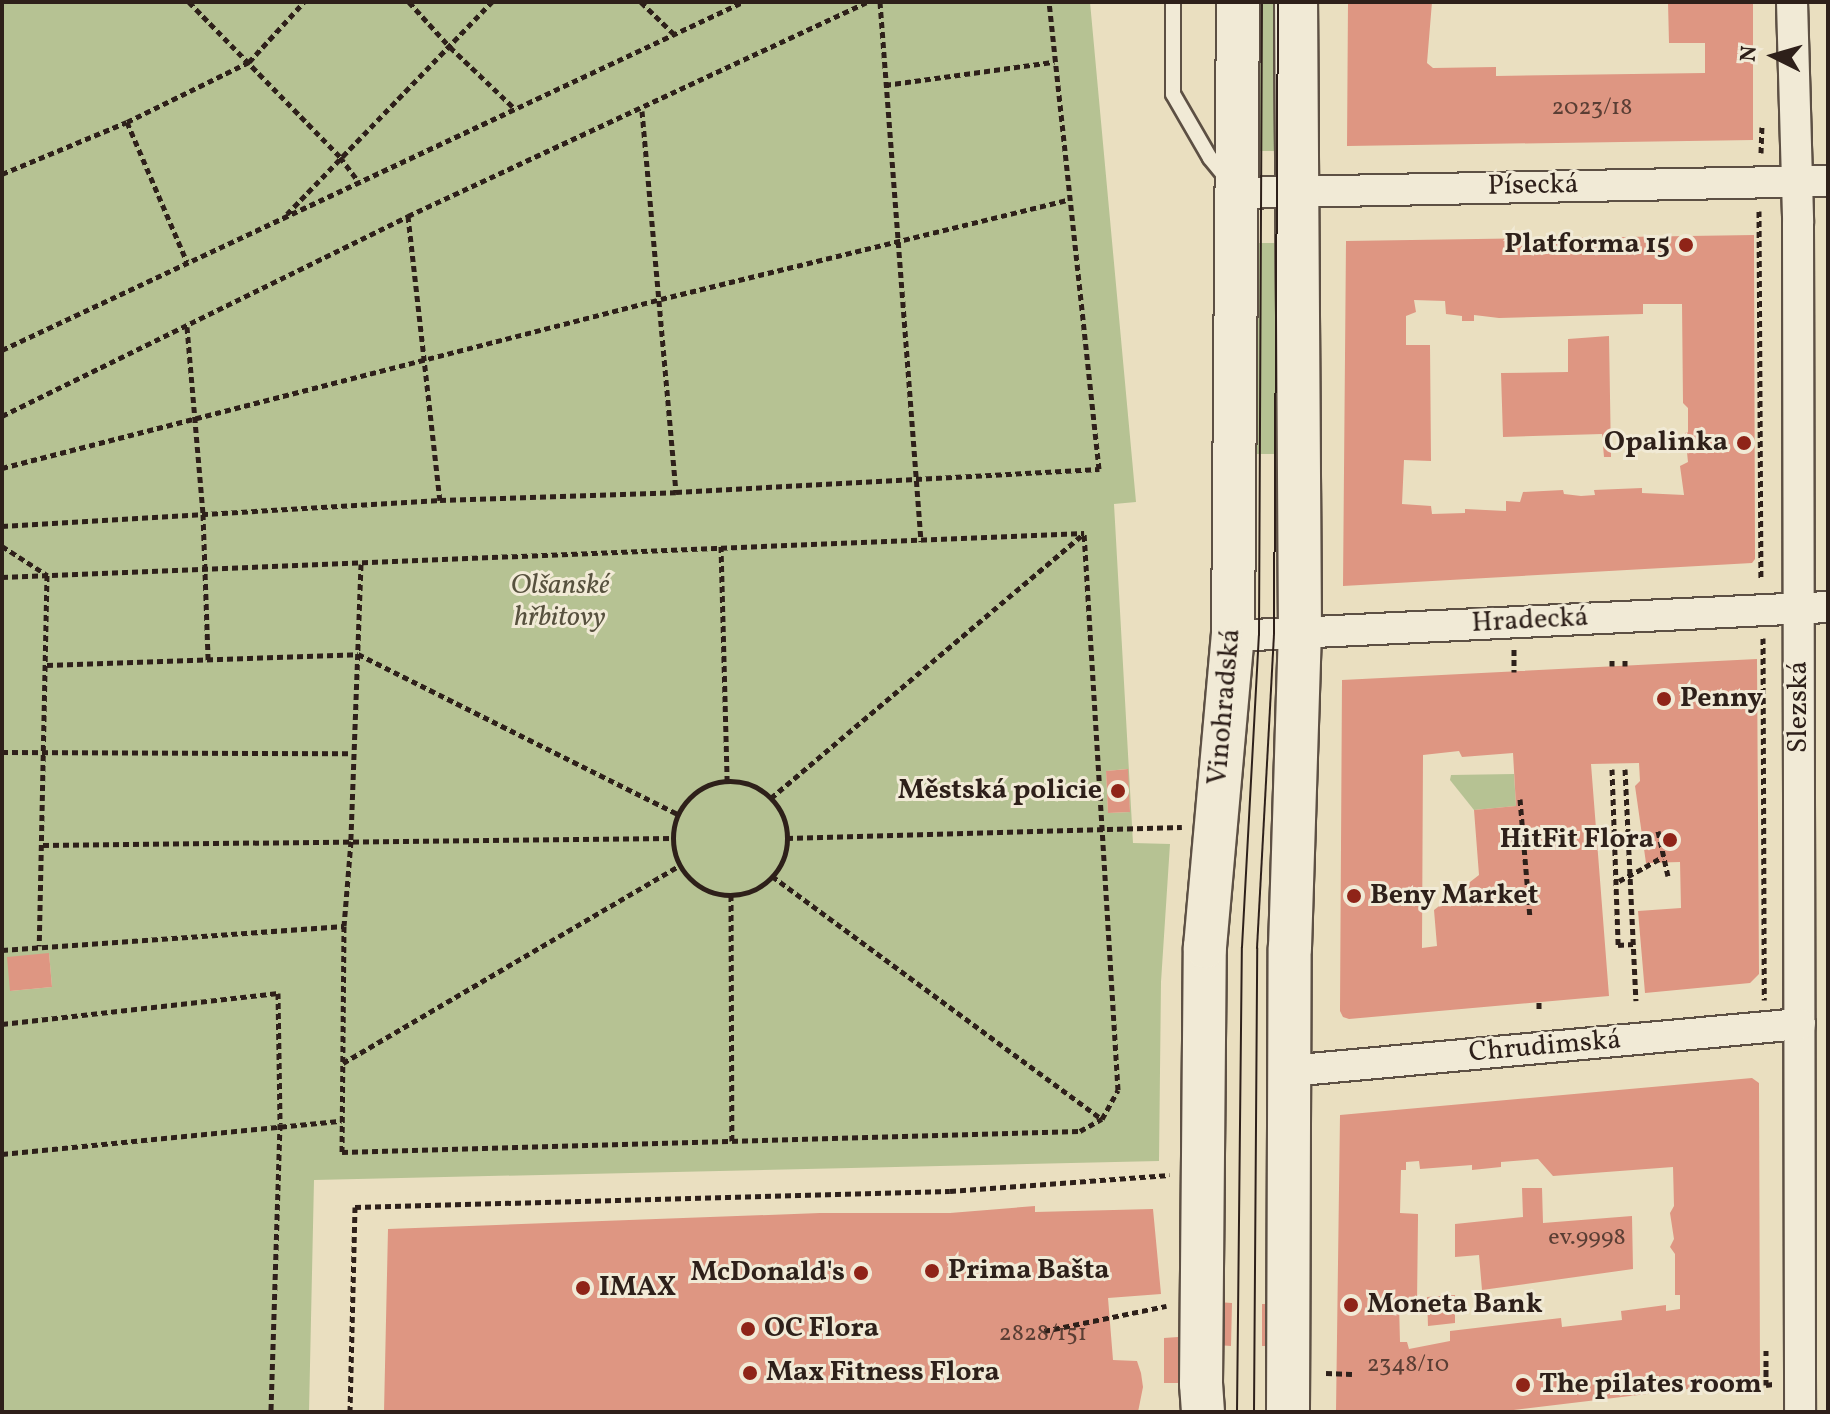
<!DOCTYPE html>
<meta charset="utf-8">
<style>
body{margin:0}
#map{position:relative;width:1830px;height:1414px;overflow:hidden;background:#eadfc0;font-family:Vollkorn,serif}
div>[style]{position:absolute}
.green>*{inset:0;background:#b6c293}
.building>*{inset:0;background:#de9682}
.path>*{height:5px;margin-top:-2.5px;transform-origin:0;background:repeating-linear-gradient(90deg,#2e201a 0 6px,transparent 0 10px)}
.path>.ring{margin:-2.5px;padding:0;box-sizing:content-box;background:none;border:5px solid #2e201a;border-radius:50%}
.roads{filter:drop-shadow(2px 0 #5d5044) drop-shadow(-2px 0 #5d5044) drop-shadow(0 2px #5d5044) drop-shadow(0 -2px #5d5044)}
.service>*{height:14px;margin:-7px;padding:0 7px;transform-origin:7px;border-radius:7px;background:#f1ead6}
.minor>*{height:30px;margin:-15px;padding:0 15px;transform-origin:15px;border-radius:15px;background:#f1ead6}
.secondary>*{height:42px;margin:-21px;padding:0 21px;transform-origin:21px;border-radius:21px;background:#f1ead6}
.tram>*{height:2px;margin:-1px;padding:0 1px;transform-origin:1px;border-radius:1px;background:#2e201a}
.path-bridge>*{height:5px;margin-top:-2.5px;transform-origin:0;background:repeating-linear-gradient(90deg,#2e201a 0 6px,transparent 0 10px)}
.dots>*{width:22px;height:22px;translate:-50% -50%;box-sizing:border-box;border:4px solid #f1ead6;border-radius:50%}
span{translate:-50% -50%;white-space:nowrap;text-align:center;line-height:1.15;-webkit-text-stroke:6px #f1ead6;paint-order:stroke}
.number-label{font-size:24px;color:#5a3e34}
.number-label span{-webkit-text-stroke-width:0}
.street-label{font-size:28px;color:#2e201a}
.poi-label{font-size:28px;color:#2e201a;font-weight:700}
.right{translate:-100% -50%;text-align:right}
.left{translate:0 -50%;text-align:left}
.park-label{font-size:28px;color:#57513e;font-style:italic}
.frame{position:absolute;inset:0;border:4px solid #2e201a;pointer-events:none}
.north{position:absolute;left:1734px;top:16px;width:80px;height:80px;-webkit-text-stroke:6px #f1ead6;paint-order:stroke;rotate:275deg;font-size:22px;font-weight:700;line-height:32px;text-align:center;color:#2e201a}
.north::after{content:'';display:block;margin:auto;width:28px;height:36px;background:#2e201a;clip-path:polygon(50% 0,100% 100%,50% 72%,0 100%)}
</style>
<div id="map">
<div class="green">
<div style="clip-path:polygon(evenodd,2px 2px,1090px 2px,1136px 502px,1114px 504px,1133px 843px,1170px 844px,1161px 982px,1159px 1161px,314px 1180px,309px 1412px,2px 1412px,2px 2px,1127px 769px,1130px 812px,1108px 813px,1106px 771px,1127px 769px,2px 2px,49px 953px,52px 987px,10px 991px,49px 953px)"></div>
<div style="clip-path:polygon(1255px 2px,1285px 2px,1283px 151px,1254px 151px)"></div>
<div style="clip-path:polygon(1256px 243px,1283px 243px,1283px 454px,1256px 454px)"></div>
<div style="clip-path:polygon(1514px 774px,1516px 806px,1474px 810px,1450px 780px,1451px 775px)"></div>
</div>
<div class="building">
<div style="clip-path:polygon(1348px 2px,1432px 2px,1427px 63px,1433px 68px,1496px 67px,1496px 76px,1705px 73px,1705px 43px,1669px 43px,1668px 2px,1753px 2px,1753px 140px,1347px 146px)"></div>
<div style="clip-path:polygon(evenodd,1754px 235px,1755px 559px,1752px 563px,1343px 586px,1346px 241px,1754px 235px,1414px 300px,1445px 301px,1446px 314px,1462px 316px,1462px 321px,1474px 321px,1474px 315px,1499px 318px,1643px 314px,1643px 304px,1682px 304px,1683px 403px,1688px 408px,1688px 432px,1685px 433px,1688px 462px,1680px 466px,1684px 495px,1642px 493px,1642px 488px,1594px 490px,1595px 495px,1581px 496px,1564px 494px,1563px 490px,1523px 492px,1520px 502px,1506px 501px,1506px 511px,1465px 509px,1465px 513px,1432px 514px,1431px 506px,1402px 504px,1404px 460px,1431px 461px,1430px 345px,1406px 345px,1406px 316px,1416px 312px,1414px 300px)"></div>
<div style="clip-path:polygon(1609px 336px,1611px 457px,1604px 457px,1602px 434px,1503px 437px,1501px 373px,1568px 372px,1568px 339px)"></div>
<div style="clip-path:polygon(evenodd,1757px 659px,1759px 974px,1750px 983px,1645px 993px,1638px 911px,1681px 908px,1680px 862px,1646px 863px,1635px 786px,1640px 781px,1639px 763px,1591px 764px,1609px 996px,1349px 1019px,1343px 1017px,1340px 1011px,1342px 680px,1757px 659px,1459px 751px,1462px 757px,1513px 753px,1516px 806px,1474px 810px,1479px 875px,1434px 910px,1437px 946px,1422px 948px,1423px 755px,1459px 751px)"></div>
<div style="clip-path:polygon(1128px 769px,1130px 812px,1108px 813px,1106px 771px)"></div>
<div style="clip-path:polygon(49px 953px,52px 987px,10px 991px,7px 957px)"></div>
<div style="clip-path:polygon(evenodd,1752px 1078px,1759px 1083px,1760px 1375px,1755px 1381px,1497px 1412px,1336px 1412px,1340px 1115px,1752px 1078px,1538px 1159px,1553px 1176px,1673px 1167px,1674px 1206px,1670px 1213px,1674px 1239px,1670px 1247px,1675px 1254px,1675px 1295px,1680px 1295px,1680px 1309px,1666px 1311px,1666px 1305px,1621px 1311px,1622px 1320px,1562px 1327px,1561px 1318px,1450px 1331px,1450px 1341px,1409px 1349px,1407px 1342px,1400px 1342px,1399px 1304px,1417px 1304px,1418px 1219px,1418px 1214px,1400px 1213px,1401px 1170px,1406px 1170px,1406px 1162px,1419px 1161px,1420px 1169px,1472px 1165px,1472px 1170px,1501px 1167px,1501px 1162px,1538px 1159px)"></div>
<div style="clip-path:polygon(1522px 1188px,1542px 1188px,1543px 1223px,1632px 1216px,1633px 1269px,1482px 1290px,1479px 1255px,1455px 1257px,1455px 1224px,1523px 1217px)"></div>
<div style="clip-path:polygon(1035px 1206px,1035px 1212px,1153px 1209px,1161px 1294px,1108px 1298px,1113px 1360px,1137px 1361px,1141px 1373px,1143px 1387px,1138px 1412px,384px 1412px,388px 1229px,820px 1213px,950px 1213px)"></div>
<div style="clip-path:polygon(1455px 1295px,1455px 1323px,1428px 1326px,1427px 1297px)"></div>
<div style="clip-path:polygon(1217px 1302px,1232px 1303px,1231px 1346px,1217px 1345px)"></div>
<div style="clip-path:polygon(1262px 1304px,1277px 1304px,1277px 1346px,1262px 1346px)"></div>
<div style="clip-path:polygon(1178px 1337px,1178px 1383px,1164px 1383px,1164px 1338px)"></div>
</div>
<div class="path">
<div style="left:189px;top:2px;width:216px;rotate:45.7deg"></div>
<div style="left:340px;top:157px;width:31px;rotate:53deg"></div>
<div style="left:409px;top:2px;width:61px;rotate:47.7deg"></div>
<div style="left:450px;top:47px;width:90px;rotate:43.6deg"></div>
<div style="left:641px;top:2px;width:47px;rotate:44.1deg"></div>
<div style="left:880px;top:2px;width:541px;rotate:85.65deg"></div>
<div style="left:885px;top:85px;width:171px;rotate:-7.8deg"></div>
<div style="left:642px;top:111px;width:383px;rotate:84.9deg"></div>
<div style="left:127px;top:122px;width:152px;rotate:66.8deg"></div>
<div style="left:1761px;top:153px;width:26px;rotate:-88deg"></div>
<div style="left:2px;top:174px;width:135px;rotate:-22.6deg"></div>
<div style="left:127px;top:122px;width:136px;rotate:-26.2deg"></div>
<div style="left:249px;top:62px;width:81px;rotate:-47.5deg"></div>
<div style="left:1759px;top:211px;width:369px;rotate:89.7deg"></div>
<div style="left:287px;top:214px;width:295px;rotate:-46deg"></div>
<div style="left:408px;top:216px;width:286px;rotate:83.6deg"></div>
<div style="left:187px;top:327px;width:188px;rotate:85.1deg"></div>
<div style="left:203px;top:514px;width:146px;rotate:88deg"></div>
<div style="left:2px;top:350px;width:819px;rotate:-25.16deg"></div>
<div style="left:2px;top:416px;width:453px;rotate:-26.2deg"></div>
<div style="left:408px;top:216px;width:506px;rotate:-25deg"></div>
<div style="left:2px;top:468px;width:680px;rotate:-14.38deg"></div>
<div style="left:661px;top:299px;width:419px;rotate:-13.7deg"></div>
<div style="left:2px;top:526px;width:439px;rotate:-3.4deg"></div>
<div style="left:440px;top:500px;width:236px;rotate:-1.9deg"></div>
<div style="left:676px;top:492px;width:424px;rotate:-3.1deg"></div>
<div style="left:1099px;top:469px;width:470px;rotate:-96.1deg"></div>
<div style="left:2px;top:546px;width:54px;rotate:32.8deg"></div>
<div style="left:47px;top:575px;width:371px;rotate:91.2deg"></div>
<div style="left:721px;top:546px;width:235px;rotate:88.5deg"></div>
<div style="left:361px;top:564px;width:277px;rotate:92.1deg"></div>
<div style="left:351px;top:841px;width:85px;rotate:94.7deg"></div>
<div style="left:344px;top:926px;width:226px;rotate:90.5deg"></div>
<div style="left:342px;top:1152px;width:738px;rotate:-1.63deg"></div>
<div style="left:1080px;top:1131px;width:25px;rotate:-29deg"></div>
<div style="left:1102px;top:1119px;width:33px;rotate:-61deg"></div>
<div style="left:1118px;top:1090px;width:558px;rotate:-93.49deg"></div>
<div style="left:2px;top:577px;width:1083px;rotate:-2.33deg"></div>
<div style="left:1763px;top:638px;width:362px;rotate:89.8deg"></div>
<div style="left:1514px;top:649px;width:23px;rotate:90deg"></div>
<div style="left:47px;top:665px;width:311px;rotate:-2deg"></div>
<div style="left:358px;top:654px;width:358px;rotate:26.6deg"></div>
<div style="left:1612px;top:666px;width:6px;rotate:-90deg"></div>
<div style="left:1625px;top:666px;width:7px;rotate:-90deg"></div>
<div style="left:2px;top:752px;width:349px;rotate:0.2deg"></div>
<div style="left:1612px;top:769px;width:176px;rotate:88deg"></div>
<div style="left:1618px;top:945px;width:15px;rotate:-4deg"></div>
<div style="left:1625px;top:769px;width:232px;rotate:87.3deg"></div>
<div class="ring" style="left:673px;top:781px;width:109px;height:109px"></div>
<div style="left:771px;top:798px;width:409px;rotate:-40.2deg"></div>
<div style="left:1520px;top:799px;width:119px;rotate:85.2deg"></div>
<div style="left:1658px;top:831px;width:46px;rotate:77.5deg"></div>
<div style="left:787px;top:838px;width:395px;rotate:-1.6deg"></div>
<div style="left:43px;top:845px;width:630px;rotate:-0.64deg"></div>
<div style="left:1645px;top:867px;width:20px;rotate:-30deg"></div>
<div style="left:772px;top:876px;width:410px;rotate:36.4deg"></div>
<div style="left:731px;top:895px;width:246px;rotate:89.8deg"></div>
<div style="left:2px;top:950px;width:343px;rotate:-4deg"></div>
<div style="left:1539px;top:1002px;width:8px;rotate:90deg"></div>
<div style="left:2px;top:1024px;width:278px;rotate:-6.4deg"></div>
<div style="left:278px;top:993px;width:131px;rotate:89.1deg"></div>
<div style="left:280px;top:1124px;width:288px;rotate:91.8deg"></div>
<div style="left:343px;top:1063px;width:391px;rotate:-30.4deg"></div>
<div style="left:2px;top:1154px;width:341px;rotate:-5.6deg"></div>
<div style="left:1044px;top:1331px;width:125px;rotate:-11.6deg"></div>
<div style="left:1766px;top:1350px;width:35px;rotate:90deg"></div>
<div style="left:1766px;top:1385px;width:7px;rotate:-8deg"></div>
<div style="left:1326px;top:1373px;width:26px;rotate:2deg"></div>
<div style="left:350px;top:1412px;width:205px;rotate:-88.6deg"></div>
<div style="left:355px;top:1207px;width:595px;rotate:-1.54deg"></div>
<div style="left:950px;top:1191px;width:220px;rotate:-4.2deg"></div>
</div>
<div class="roads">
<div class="service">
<div style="left:1173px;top:2px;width:92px;rotate:90deg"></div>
<div style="left:1173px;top:94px;width:74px;rotate:60deg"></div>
<div style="left:1210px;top:158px;width:26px;rotate:51deg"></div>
</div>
<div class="minor">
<div style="left:1792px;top:2px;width:221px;rotate:88.4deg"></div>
<div style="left:1798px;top:223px;width:1189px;rotate:89.9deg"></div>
<div style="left:1237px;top:193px;width:591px;rotate:-1.16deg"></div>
<div style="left:1233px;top:636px;width:596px;rotate:-2.79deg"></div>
<div style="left:1289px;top:1071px;width:513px;rotate:-5.26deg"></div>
</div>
<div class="secondary">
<div style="left:1203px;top:1412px;width:28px;rotate:-94deg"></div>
<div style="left:1201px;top:1384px;width:437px;rotate:-89.5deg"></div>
<div style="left:1205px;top:947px;width:312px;rotate:-84.9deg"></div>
<div style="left:1233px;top:636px;width:634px;rotate:-89.55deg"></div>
<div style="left:1288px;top:1412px;width:464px;rotate:-89.8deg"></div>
<div style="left:1290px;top:948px;width:315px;rotate:-88.2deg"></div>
<div style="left:1300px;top:633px;width:631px;rotate:-90.36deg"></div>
</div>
</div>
<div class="tram">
<div style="left:1237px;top:1412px;width:465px;rotate:-89.4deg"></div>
<div style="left:1242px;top:947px;width:312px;rotate:-86.9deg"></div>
<div style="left:1259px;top:635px;width:633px;rotate:-89.73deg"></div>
<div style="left:1254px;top:1412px;width:464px;rotate:-89.6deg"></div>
<div style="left:1257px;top:948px;width:314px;rotate:-86.9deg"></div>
<div style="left:1274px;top:634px;width:632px;rotate:-89.64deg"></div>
<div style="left:1824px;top:1412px;width:4px"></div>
</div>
<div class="path-bridge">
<div style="left:1619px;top:881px;width:30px;rotate:-28deg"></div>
</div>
<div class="dots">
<div style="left:1686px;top:245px;background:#8f2418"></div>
<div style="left:1744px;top:443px;background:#8f2418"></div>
<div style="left:1664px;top:699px;background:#8f2418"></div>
<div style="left:1118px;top:791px;background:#8f2418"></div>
<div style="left:1670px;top:840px;background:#8f2418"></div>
<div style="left:1354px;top:896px;background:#8f2418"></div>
<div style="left:932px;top:1271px;background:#8f2418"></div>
<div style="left:861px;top:1273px;background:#8f2418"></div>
<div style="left:583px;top:1288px;background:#8f2418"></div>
<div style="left:1351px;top:1305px;background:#8f2418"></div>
<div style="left:748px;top:1329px;background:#8f2418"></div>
<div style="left:750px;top:1373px;background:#8f2418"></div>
<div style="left:1523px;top:1385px;background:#8f2418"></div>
</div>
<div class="number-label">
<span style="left:1592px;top:109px">2023/18</span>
<span style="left:1587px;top:1239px">ev.9998</span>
<span style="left:1043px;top:1335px">2828/151</span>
<span style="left:1408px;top:1366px">2348/10</span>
</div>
<div class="street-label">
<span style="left:1533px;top:186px;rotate:-1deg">Písecká</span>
<span style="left:1530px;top:621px;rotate:-3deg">Hradecká</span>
<span style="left:1225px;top:707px;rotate:-85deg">Vinohradská</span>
<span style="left:1799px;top:707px;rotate:-90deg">Slezská</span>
<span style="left:1545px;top:1047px;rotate:-5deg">Chrudimská</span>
</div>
<div class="poi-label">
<span class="right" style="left:1670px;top:245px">Platforma 15</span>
<span class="right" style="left:1728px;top:443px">Opalinka</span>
<span class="left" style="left:1680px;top:699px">Penny</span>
<span class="right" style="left:1102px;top:791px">Městská policie</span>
<span class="right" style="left:1654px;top:840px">HitFit Flora</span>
<span class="left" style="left:1370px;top:896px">Beny Market</span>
<span class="left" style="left:948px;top:1271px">Prima Bašta</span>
<span class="right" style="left:845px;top:1273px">McDonald's</span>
<span class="left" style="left:599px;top:1288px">IMAX</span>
<span class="left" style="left:1367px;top:1305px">Moneta Bank</span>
<span class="left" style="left:764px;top:1329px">OC Flora</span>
<span class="left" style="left:766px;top:1373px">Max Fitness Flora</span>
<span class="left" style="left:1539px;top:1385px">The pilates room</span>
</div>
<div class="park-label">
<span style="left:560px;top:602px">Olšanské<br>hřbitovy</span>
</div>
<div class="frame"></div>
<div class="north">N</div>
</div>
